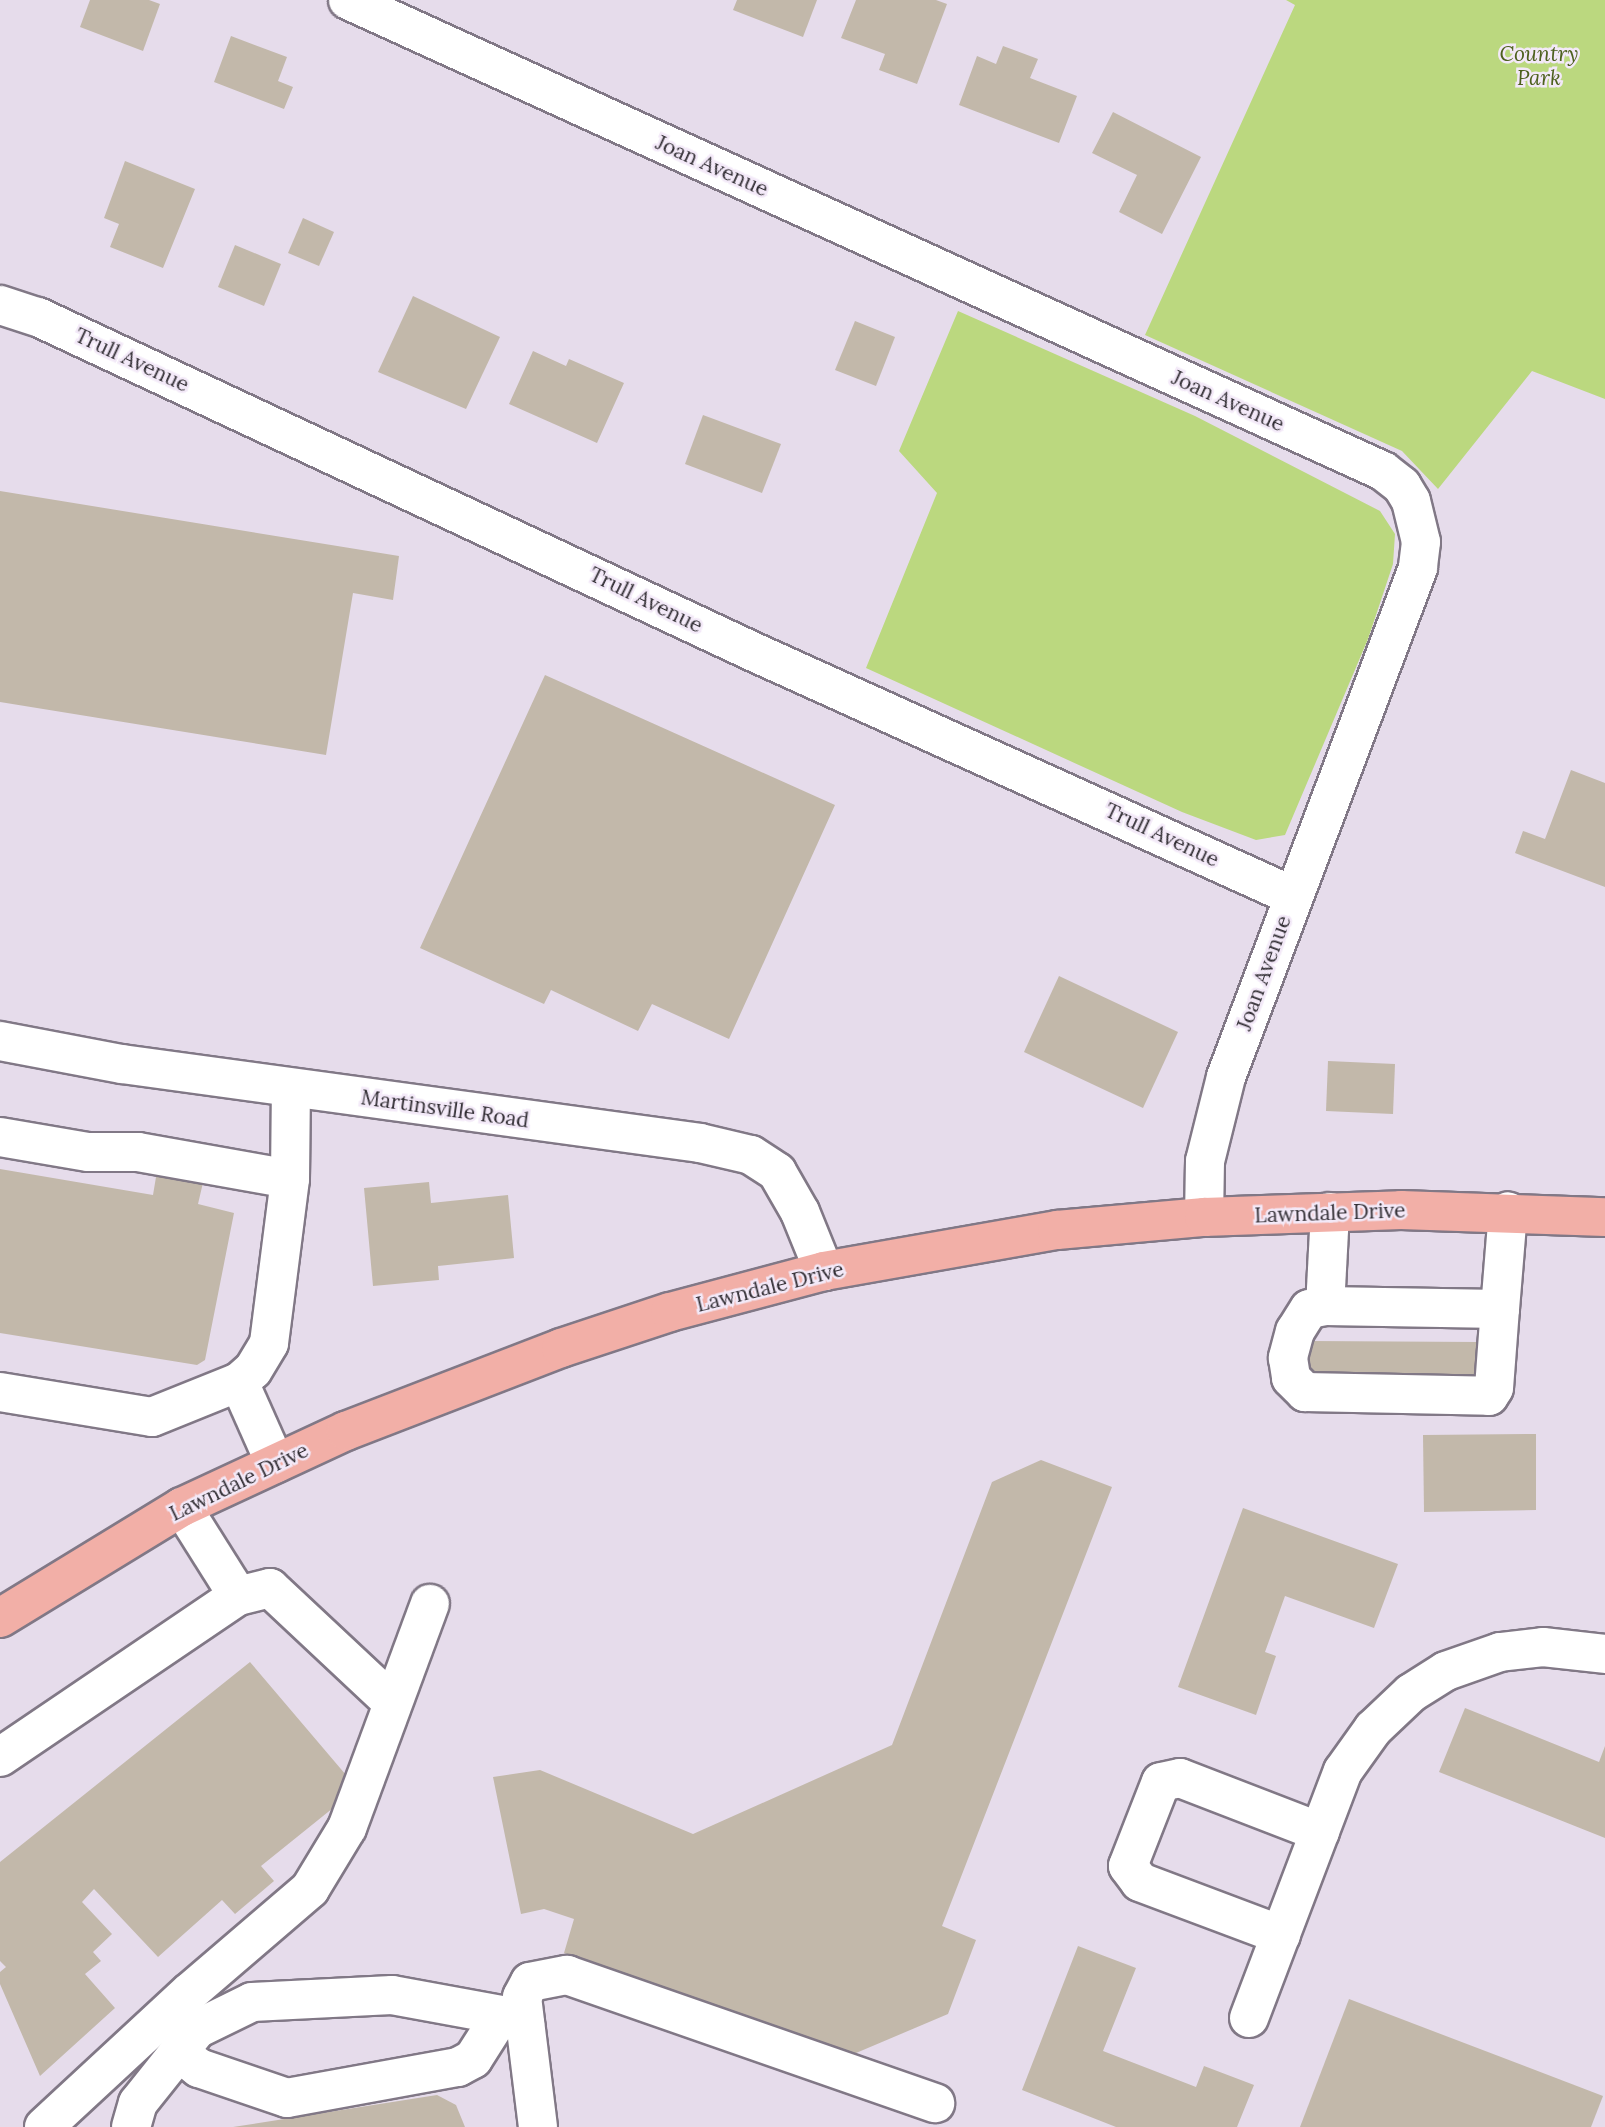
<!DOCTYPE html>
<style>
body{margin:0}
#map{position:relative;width:1605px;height:2127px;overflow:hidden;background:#e6dceb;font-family:Lora,serif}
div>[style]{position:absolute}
.green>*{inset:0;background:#bbd87f}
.building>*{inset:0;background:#c2b8aa}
.roads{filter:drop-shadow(2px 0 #817886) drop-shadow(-2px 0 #817886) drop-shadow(0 2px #817886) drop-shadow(0 -2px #817886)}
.minor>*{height:38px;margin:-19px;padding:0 19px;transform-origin:19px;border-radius:19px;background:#fff}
.major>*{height:38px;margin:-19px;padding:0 19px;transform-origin:19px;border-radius:19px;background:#f2afa7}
span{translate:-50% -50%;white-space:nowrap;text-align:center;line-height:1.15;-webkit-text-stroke:5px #f3e9f8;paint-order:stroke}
.park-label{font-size:21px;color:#4d601d;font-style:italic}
.street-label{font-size:21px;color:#322e34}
</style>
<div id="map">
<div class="green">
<div style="clip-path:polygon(1286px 0,1605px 0,1605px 399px,1532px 371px,1438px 489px,1402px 451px,1145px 335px,1295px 5px)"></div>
<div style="clip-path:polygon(958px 311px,1195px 416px,1380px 511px,1395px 534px,1393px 564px,1368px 639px,1285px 835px,1256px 840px,1182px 812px,866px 668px,937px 493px,899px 451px)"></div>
</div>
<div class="building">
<div style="clip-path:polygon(90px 0,149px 0,160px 4px,143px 51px,80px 27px)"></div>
<div style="clip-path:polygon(737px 0,817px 0,803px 37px,733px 10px)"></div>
<div style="clip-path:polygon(856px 0,936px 0,947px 4px,917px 84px,879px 70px,885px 54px,841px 38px)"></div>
<div style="clip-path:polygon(231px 36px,287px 57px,278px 81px,293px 87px,284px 109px,214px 82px)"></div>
<div style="clip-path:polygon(1003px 46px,1038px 59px,1030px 78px,1077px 96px,1059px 143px,959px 105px,977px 56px,996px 64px)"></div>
<div style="clip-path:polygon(1113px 112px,1201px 157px,1162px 234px,1119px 212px,1137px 175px,1092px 153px)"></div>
<div style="clip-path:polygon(125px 161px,195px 189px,163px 268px,110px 247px,119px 224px,104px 218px)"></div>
<div style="clip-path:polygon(303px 218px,334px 232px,319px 266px,288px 253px)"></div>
<div style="clip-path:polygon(235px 245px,281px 264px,264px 306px,218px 287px)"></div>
<div style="clip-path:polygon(413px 296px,500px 337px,466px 409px,378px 372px)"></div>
<div style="clip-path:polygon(855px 321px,895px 337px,876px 386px,835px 370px)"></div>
<div style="clip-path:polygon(533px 351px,566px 366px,569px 359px,624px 383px,597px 443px,509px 404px)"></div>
<div style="clip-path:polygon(703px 415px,781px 444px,762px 493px,685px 464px)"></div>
<div style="clip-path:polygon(0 491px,399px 556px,393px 600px,353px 593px,326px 755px,0 702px)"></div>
<div style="clip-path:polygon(545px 675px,835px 805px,729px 1039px,652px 1004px,638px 1031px,551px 990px,544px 1004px,420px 948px)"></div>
<div style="clip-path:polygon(1571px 770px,1605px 783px,1605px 887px,1515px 853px,1523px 831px,1545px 839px)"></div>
<div style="clip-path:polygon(1059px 976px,1178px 1032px,1143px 1108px,1024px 1052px)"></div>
<div style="clip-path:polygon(1328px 1061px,1395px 1064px,1393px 1114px,1326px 1111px)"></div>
<div style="clip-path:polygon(158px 1165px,205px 1174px,198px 1204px,234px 1213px,205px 1360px,197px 1365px,0 1333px,0 1169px,153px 1195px)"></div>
<div style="clip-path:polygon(429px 1182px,431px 1203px,508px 1195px,514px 1258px,438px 1266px,439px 1280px,373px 1286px,364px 1188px)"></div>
<div style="clip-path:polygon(1310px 1341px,1478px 1342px,1478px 1385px,1309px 1383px)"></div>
<div style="clip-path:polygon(1536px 1434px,1536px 1510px,1424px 1512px,1423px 1435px)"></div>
<div style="clip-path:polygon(1041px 1460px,1112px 1487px,942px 1926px,976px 1940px,948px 2014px,849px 2056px,564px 1953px,574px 1919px,544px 1909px,521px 1914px,493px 1777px,540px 1770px,693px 1834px,892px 1745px,992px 1482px)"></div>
<div style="clip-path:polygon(1243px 1508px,1398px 1564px,1374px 1628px,1285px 1596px,1265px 1652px,1276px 1656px,1256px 1715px,1178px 1687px)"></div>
<div style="clip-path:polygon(250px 1662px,346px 1775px,333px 1808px,261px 1866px,274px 1881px,235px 1914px,222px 1900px,158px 1957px,94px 1889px,82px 1902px,112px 1934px,93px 1952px,101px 1961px,85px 1974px,115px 2008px,40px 2076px,0 1984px,0 1972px,6px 1967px,0 1961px,0 1862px)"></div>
<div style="clip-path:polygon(1465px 1708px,1599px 1762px,1605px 1746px,1605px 1838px,1439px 1772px)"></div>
<div style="clip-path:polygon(1078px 1946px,1136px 1968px,1103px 2051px,1196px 2087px,1204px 2066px,1254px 2085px,1237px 2127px,1116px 2127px,1022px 2090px)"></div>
<div style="clip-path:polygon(1349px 1999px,1603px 2096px,1591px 2127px,1300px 2127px)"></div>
<div style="clip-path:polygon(437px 2095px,456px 2105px,465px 2127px,233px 2127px)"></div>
</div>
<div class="roads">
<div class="minor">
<div style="left:348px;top:0;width:1137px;rotate:24.47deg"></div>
<div style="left:1383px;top:471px;width:24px;rotate:38deg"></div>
<div style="left:1402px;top:486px;width:17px;rotate:59deg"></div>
<div style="left:1411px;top:501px;width:42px;rotate:76.3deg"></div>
<div style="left:1421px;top:542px;width:26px;rotate:97deg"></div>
<div style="left:1418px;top:568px;width:544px;rotate:110.67deg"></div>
<div style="left:1226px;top:1077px;width:87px;rotate:104deg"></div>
<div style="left:1205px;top:1161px;width:56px;rotate:91deg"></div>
<div style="left:0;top:305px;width:40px;rotate:18deg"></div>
<div style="left:38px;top:317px;width:793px;rotate:25.08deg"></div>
<div style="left:756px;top:653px;width:589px;rotate:24.35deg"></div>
<div style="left:0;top:1041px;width:124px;rotate:10.7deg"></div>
<div style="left:122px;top:1064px;width:583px;rotate:7.78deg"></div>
<div style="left:700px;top:1143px;width:52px;rotate:13.2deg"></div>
<div style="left:751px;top:1155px;width:31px;rotate:33deg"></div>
<div style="left:777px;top:1172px;width:46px;rotate:60.1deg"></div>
<div style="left:800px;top:1212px;width:64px;rotate:67.9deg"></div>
<div style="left:0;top:1137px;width:89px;rotate:9.7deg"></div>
<div style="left:88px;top:1152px;width:50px"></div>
<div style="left:138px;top:1152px;width:154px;rotate:10.1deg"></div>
<div style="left:1330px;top:1212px;width:94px;rotate:93deg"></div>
<div style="left:1325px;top:1306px;width:175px;rotate:1deg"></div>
<div style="left:1500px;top:1309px;width:98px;rotate:-85.3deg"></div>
<div style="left:1325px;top:1306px;width:16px;rotate:169deg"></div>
<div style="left:1309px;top:1309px;width:26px;rotate:122deg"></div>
<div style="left:1295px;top:1331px;width:28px;rotate:105deg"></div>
<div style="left:1288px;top:1358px;width:20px;rotate:81deg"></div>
<div style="left:1291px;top:1378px;width:20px;rotate:45deg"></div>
<div style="left:1305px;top:1392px;width:184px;rotate:1.2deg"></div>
<div style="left:1489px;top:1396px;width:9px;rotate:-58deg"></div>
<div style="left:1494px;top:1388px;width:79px;rotate:-85.7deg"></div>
<div style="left:239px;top:1382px;width:89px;rotate:66deg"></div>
<div style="left:0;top:1392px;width:154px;rotate:9.3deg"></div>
<div style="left:152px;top:1417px;width:94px;rotate:-21.9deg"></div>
<div style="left:239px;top:1382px;width:18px;rotate:-41deg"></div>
<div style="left:253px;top:1370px;width:31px;rotate:-59deg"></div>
<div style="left:269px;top:1343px;width:165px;rotate:-82.7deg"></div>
<div style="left:290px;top:1179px;width:90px;rotate:-89.4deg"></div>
<div style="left:182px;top:1507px;width:105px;rotate:57.8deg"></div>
<div style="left:0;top:1757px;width:287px;rotate:-34.1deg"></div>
<div style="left:238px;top:1596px;width:33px;rotate:-14deg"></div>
<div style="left:270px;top:1588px;width:168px;rotate:43.1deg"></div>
<div style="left:1281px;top:1935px;width:151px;rotate:-159.4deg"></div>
<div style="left:1140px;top:1882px;width:20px;rotate:-127deg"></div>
<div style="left:1128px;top:1866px;width:90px;rotate:-68.6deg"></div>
<div style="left:1161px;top:1782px;width:19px;rotate:-12deg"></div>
<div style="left:1180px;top:1778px;width:150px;rotate:21.1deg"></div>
<div style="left:1249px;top:2018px;width:264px;rotate:-69.2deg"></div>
<div style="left:1343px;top:1771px;width:52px;rotate:-54.5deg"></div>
<div style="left:1373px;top:1729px;width:52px;rotate:-43.5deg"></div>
<div style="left:1411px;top:1693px;width:41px;rotate:-32.2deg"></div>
<div style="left:1446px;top:1671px;width:57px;rotate:-19.4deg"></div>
<div style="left:1500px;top:1652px;width:43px;rotate:-6.6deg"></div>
<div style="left:1543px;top:1647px;width:62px;rotate:6.4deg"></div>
<div style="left:179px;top:2052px;width:26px;rotate:39deg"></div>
<div style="left:199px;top:2068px;width:93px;rotate:18.8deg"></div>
<div style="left:287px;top:2098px;width:174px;rotate:-10.3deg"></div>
<div style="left:458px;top:2067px;width:17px;rotate:-28deg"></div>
<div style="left:473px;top:2059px;width:52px;rotate:-57.5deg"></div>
<div style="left:44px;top:2127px;width:199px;rotate:-42.8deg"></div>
<div style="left:190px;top:1992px;width:158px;rotate:-40.6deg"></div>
<div style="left:310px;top:1889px;width:71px;rotate:-58.8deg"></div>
<div style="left:347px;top:1828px;width:239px;rotate:-69.7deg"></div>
<div style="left:131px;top:2127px;width:25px;rotate:-74deg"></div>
<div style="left:138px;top:2103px;width:95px;rotate:-51.4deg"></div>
<div style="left:197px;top:2029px;width:61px;rotate:-26.1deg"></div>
<div style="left:252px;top:2002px;width:140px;rotate:-2.9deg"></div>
<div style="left:392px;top:1995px;width:111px;rotate:10.4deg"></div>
<div style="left:501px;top:2015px;width:26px;rotate:21deg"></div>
<div style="left:538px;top:2127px;width:131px;rotate:-97deg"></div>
<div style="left:522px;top:1997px;width:17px;rotate:-62deg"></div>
<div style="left:530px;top:1982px;width:38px;rotate:-11deg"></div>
<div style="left:567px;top:1975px;width:390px;rotate:19.2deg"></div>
</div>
<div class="major">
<div style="left:0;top:1618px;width:213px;rotate:-31.4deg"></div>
<div style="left:182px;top:1507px;width:181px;rotate:-24.9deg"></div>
<div style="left:346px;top:1431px;width:230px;rotate:-21.1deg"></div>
<div style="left:561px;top:1348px;width:115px;rotate:-18.3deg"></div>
<div style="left:670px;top:1312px;width:159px;rotate:-14.9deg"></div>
<div style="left:824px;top:1271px;width:237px;rotate:-10deg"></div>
<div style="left:1057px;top:1230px;width:148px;rotate:-5.1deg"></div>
<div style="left:1204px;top:1217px;width:197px;rotate:-2deg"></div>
<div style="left:1401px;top:1210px;width:204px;rotate:2deg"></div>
</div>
</div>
<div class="park-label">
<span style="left:1539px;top:66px">Country<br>Park</span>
</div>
<div class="street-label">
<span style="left:712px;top:166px;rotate:24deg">Joan Avenue</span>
<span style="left:132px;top:360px;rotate:25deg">Trull Avenue</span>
<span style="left:1228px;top:401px;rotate:24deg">Joan Avenue</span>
<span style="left:646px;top:600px;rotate:26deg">Trull Avenue</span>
<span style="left:1162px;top:835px;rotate:25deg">Trull Avenue</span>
<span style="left:1264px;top:973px;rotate:-70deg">Joan Avenue</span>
<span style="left:445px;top:1109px;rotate:8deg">Martinsville Road</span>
<span style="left:1330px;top:1213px;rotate:-2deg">Lawndale Drive</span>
<span style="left:770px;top:1287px;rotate:-14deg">Lawndale Drive</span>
<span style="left:239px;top:1482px;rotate:-26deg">Lawndale Drive</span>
</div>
</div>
